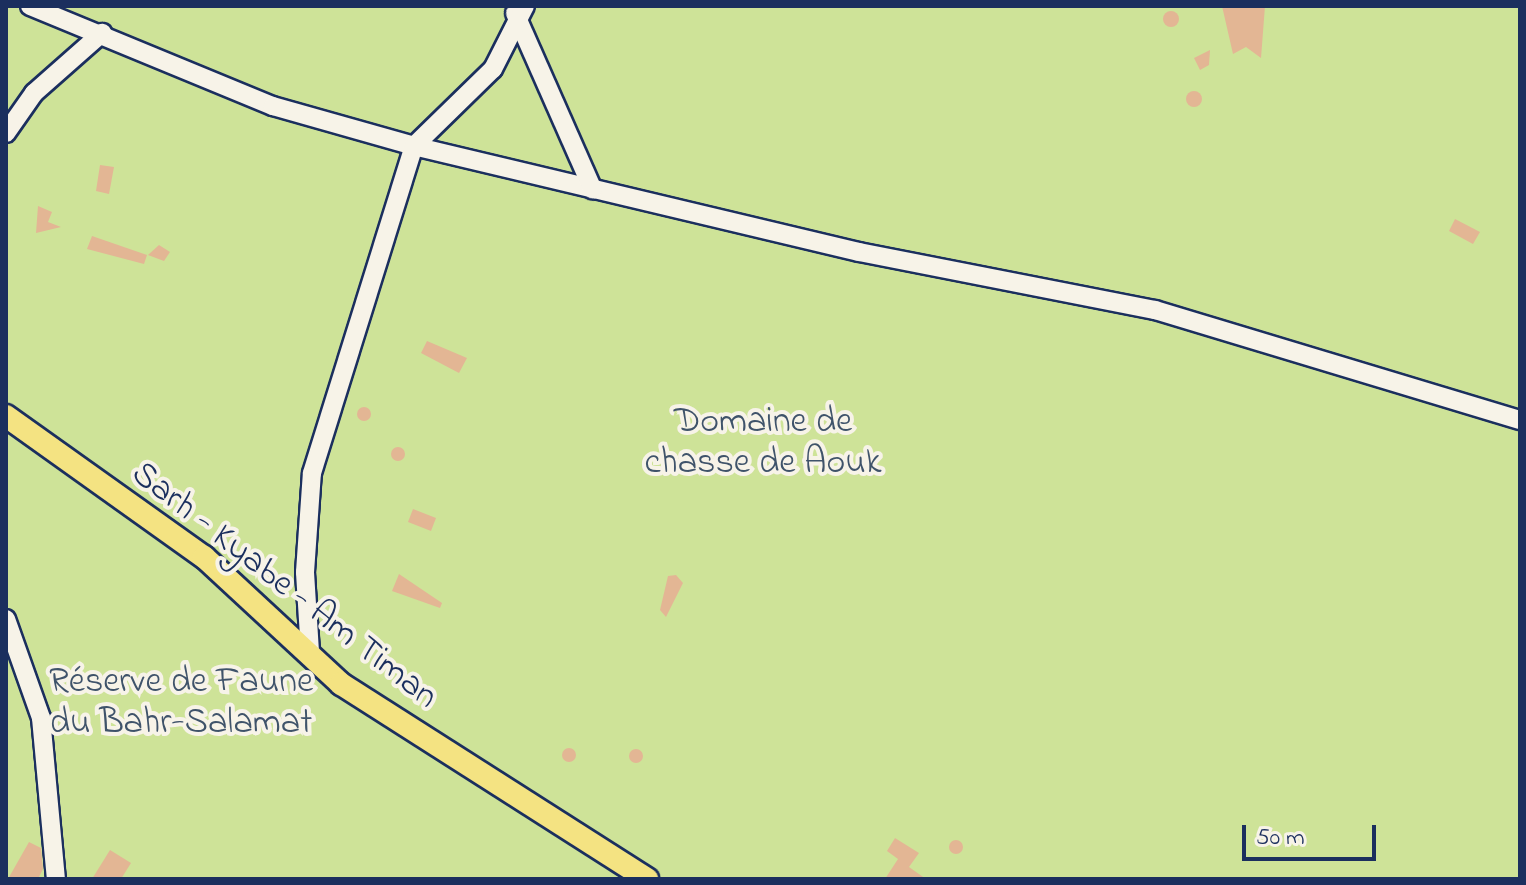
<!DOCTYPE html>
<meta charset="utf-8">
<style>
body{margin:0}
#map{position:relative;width:1526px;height:885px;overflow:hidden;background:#f7f3e8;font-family:"Indie Flower",sans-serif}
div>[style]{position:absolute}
.green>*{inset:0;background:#cee398}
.building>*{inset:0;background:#e3b694}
.round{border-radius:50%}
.roads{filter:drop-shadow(2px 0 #1b2f5e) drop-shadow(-2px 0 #1b2f5e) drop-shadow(0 2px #1b2f5e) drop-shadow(0 -2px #1b2f5e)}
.minor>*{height:18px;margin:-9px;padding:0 9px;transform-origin:9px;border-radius:9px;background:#f7f3e8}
.major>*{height:22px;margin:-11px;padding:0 11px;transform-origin:11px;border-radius:11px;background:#f4e382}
span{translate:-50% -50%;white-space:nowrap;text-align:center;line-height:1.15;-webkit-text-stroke:8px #f7f3e8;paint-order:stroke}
.park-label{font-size:36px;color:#3f536a}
.street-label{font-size:36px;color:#1b2f5e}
.frame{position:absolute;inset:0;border:8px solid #1b2f5e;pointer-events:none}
.scale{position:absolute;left:1242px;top:825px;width:134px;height:36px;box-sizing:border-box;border:4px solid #1b2f5e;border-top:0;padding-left:10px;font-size:24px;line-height:28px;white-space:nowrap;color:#1b2f5e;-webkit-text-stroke:6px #f7f3e8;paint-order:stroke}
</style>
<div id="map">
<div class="green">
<div style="clip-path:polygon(6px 6px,1520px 6px,1520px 879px,6px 879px)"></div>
</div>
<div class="building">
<div style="clip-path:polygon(1222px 6px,1265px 6px,1261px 58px,1246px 47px,1233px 54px)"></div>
<div class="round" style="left:1163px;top:11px;width:16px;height:16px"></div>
<div style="clip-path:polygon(1210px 50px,1209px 65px,1200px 70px,1194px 58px)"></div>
<div class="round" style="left:1186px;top:91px;width:16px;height:16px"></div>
<div style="clip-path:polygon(100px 165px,114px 167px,109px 194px,96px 191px)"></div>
<div style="clip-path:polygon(38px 206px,52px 212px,48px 222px,61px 227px,36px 233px)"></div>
<div style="clip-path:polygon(1455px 219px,1480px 232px,1473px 244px,1449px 231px)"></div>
<div style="clip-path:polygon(92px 236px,147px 255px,144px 264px,87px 249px)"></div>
<div style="clip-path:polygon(159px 245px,170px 252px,164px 261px,148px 255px)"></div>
<div style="clip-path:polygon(427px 341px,467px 358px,459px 373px,421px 353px)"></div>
<div class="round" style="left:357px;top:407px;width:14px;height:14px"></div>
<div class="round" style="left:391px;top:447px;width:14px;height:14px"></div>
<div style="clip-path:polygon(413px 509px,436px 518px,431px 531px,408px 522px)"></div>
<div style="clip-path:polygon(399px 574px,442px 603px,440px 608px,392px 591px)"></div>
<div style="clip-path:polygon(676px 575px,683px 583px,666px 617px,660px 610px,668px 576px)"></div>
<div class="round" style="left:562px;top:748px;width:14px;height:14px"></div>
<div class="round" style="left:629px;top:749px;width:14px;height:14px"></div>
<div style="clip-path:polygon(895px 838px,919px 853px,909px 867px,926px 879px,885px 879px,898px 859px,887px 851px)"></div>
<div class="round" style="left:949px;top:840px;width:14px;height:14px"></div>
<div style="clip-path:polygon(29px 842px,41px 848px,43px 869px,38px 879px,8px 879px)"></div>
<div style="clip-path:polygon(110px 850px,131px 863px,121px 879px,92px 879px)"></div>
</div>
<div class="roads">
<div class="minor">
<div style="left:30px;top:6px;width:263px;rotate:22.4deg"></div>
<div style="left:273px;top:106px;width:147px;rotate:15.8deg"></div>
<div style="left:414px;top:146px;width:457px;rotate:13.4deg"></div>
<div style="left:859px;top:252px;width:302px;rotate:11.1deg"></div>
<div style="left:1155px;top:310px;width:381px;rotate:16.8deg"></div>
<div style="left:515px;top:13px;width:193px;rotate:66.2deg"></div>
<div style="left:6px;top:133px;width:49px;rotate:-55deg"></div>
<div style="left:34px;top:93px;width:91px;rotate:-41.4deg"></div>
<div style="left:6px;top:619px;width:105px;rotate:70.5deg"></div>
<div style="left:41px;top:718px;width:162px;rotate:84.7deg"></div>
<div style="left:310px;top:652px;width:80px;rotate:-93.6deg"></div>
<div style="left:305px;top:572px;width:99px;rotate:-86deg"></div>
<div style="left:312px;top:473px;width:343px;rotate:-72.7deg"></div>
<div style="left:414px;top:146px;width:110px;rotate:-44.3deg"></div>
<div style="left:493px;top:69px;width:71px;rotate:-63.1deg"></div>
</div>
<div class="major">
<div style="left:6px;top:416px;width:243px;rotate:35.5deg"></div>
<div style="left:204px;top:557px;width:187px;rotate:42.8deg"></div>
<div style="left:341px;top:684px;width:363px;rotate:32.5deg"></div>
</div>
</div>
<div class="park-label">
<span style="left:763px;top:443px">Domaine de<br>chasse de Aouk</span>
<span style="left:181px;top:703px">Réserve de Faune<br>du Bahr-Salamat</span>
</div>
<div class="street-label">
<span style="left:284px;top:586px;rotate:38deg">Sarh - Kyabe - Am Timan</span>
</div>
<div class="frame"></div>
<div class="scale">50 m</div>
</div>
